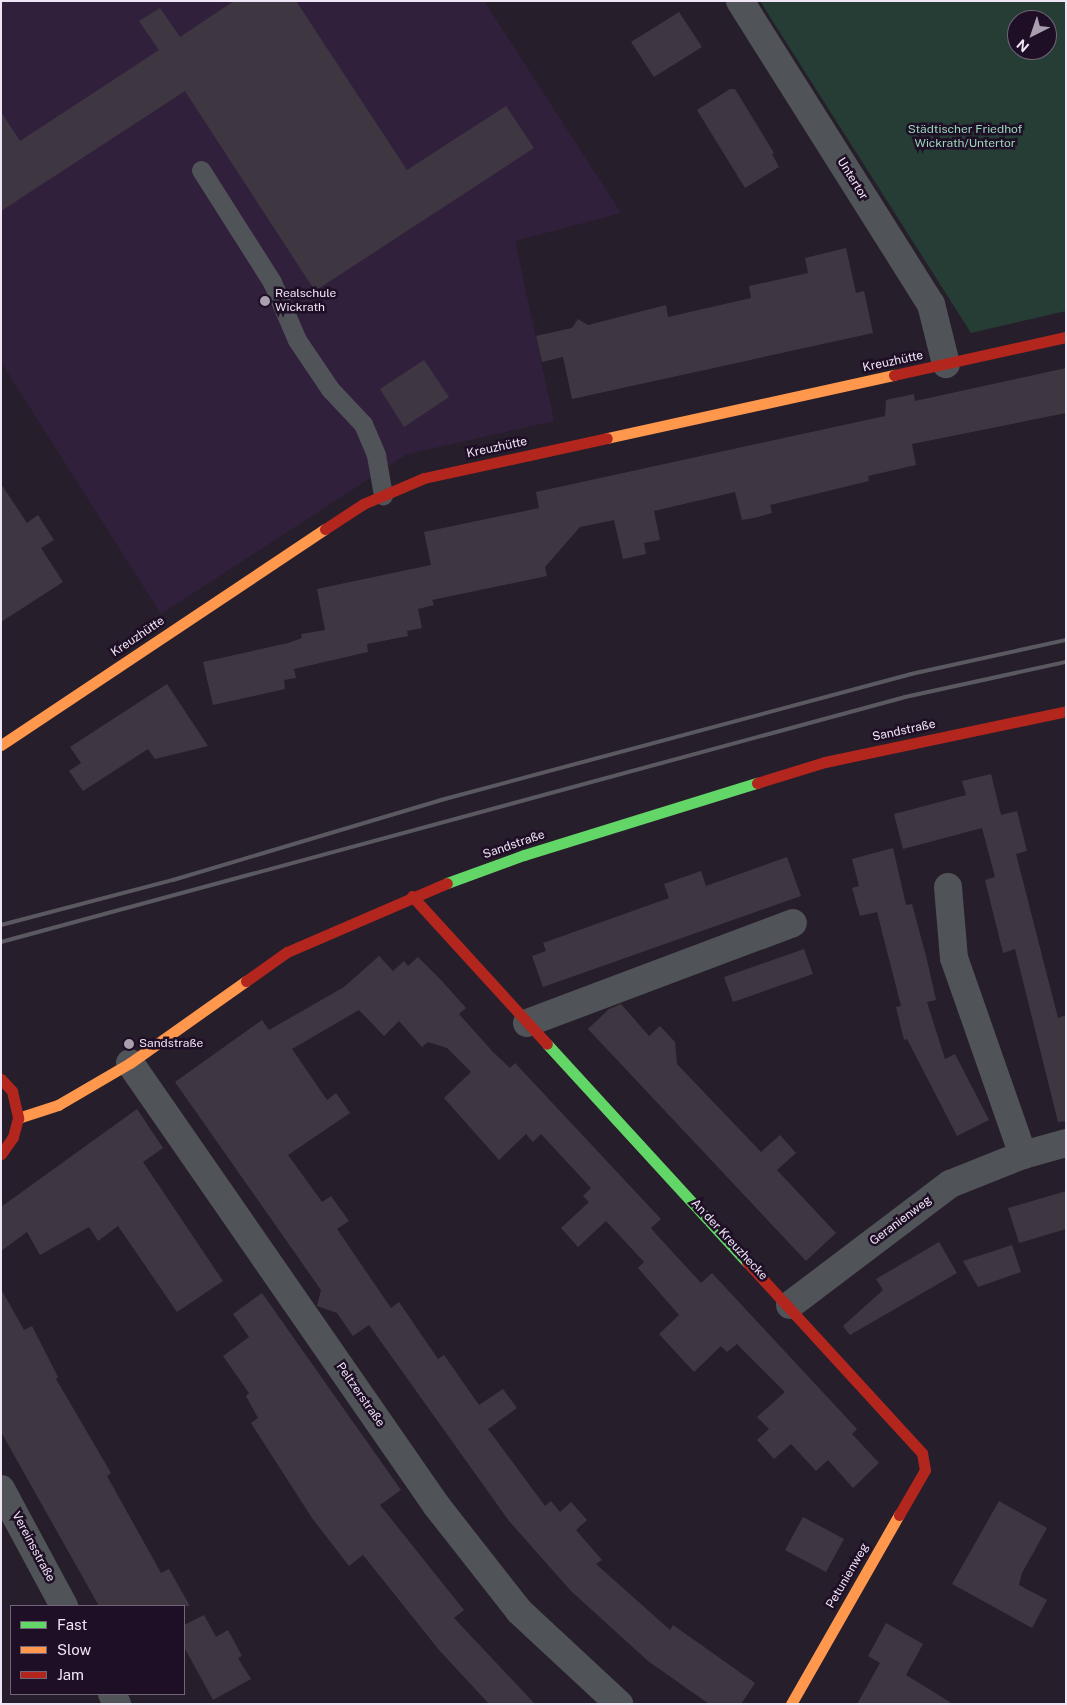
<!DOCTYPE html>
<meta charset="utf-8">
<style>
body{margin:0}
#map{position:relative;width:1067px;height:1705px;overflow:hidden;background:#271e2b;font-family:"Public Sans",sans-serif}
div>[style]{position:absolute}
.built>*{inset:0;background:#31203b}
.green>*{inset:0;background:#253d34}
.building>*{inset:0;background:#3e3741}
.lane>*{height:19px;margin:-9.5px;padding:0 9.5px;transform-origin:9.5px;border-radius:9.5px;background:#505357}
.street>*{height:28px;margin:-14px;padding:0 14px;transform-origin:14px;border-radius:14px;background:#505357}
.fast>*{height:11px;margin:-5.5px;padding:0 5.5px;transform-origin:5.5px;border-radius:5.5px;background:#63d668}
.slow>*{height:11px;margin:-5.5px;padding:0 5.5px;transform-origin:5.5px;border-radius:5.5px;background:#ff974d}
.jam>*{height:11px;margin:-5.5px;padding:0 5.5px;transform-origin:5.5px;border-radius:5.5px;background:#b3261e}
.rail>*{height:4px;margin:-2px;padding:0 2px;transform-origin:2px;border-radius:2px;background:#5a5960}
.dots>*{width:14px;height:14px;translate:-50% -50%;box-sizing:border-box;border:2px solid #1e0f26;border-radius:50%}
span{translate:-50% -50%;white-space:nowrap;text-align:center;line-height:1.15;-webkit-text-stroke:5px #1e0f26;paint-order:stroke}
.park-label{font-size:12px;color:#99d7b9}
.street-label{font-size:12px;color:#efe5f5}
.poi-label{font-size:12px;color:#efe5f5}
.left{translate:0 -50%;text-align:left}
.frame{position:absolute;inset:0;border:2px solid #efe5f5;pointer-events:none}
.legend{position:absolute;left:10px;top:1605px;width:175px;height:90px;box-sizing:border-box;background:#1e0f26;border:1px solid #726579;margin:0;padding:6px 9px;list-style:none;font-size:15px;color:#efe5f5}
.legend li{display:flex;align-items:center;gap:10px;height:25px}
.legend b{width:25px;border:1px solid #726579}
.north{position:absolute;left:1007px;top:10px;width:50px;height:50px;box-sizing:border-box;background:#1e0f26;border:1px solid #726579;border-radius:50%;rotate:221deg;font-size:14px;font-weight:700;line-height:20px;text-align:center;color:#efe5f5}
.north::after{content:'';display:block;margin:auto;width:18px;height:22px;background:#a99fae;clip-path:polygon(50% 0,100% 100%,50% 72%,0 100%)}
</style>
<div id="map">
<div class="built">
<div style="clip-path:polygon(1px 1px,484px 1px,621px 213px,515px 241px,554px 421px,407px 454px,161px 614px,1px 362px)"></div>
</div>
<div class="green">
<div style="clip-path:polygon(evenodd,760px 1px,1066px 1px,1066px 311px,971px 333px,760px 1px,1017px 20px,1047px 20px,1047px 50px,1017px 50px,1017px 20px)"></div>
</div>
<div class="building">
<div style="clip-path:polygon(234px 1px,296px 1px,407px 170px,506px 106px,534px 148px,315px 291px,185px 91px,1px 211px,1px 112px,20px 141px,159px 50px,139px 21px,160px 8px,180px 37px)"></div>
<div style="clip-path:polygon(679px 12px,702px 47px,654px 77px,631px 42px)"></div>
<div style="clip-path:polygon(730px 89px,735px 89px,774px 153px,772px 154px,779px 167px,745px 188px,697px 110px)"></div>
<div style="clip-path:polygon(846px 248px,856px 293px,864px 291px,873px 333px,572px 399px,563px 357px,542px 362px,536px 336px,572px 328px,578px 319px,588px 325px,666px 305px,668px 317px,751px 298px,749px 286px,808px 273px,805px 258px)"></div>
<div style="clip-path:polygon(424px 360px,449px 397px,404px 427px,380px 389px)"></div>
<div style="clip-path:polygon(1066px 368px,1066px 413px,912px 444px,916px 465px,868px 476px,869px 481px,770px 505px,772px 513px,758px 517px,742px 520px,735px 492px,654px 511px,660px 540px,644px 543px,646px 554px,623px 559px,614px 520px,580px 527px,545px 567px,547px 576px,432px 600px,434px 605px,418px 609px,422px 628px,407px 631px,408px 636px,367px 644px,368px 652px,294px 669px,296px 678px,284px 680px,285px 689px,213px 705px,203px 662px,288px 643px,302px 638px,301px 634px,325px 630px,317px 589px,431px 565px,424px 532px,539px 508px,536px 492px,885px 416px,886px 400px,914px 394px,915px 401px)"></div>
<div style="clip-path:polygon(1px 484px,27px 523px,38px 515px,54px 540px,41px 548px,63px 582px,1px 622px)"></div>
<div style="clip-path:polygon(167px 684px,208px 746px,155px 759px,148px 749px,83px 791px,69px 771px,81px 763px,70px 747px)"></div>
<div style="clip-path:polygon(991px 774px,1001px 815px,1017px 811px,1027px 851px,1016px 854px,1058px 1018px,1066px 1015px,1066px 1121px,1058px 1122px,1015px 949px,1003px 953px,985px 880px,995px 877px,982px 828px,903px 849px,894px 814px,966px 795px,962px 781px)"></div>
<div style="clip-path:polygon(893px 848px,906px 905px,912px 904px,927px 960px,936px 1000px,927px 1002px,945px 1059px,955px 1054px,989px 1120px,957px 1136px,907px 1039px,904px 1040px,896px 1007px,901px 1006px,877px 912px,860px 916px,852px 888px,859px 886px,852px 859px)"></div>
<div style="clip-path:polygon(787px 857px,801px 896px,543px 987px,532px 956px,546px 951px,543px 943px,669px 898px,664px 884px,701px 871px,706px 886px)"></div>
<div style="clip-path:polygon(804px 949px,813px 974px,733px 1002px,724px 977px)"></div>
<div style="clip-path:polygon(379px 956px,393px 971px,404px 961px,408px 966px,418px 957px,441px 980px,466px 1008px,459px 1014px,493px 1052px,510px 1068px,515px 1063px,661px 1219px,651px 1228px,655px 1233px,701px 1283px,712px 1273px,857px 1429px,852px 1434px,879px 1463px,853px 1488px,828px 1460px,816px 1471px,791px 1444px,774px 1459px,757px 1440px,769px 1429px,757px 1417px,785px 1392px,737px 1344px,727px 1352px,721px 1346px,694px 1372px,659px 1334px,679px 1315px,638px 1268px,644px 1262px,606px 1221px,578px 1247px,561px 1228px,589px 1202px,583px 1196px,591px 1188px,541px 1134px,533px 1142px,526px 1134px,499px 1160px,444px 1098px,471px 1072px,447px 1048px,428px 1042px,422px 1047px,399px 1021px,384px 1036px,359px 1010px,292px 1049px,327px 1100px,336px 1093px,350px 1113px,288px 1155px,322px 1202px,331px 1196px,349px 1221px,337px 1229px,391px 1308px,399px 1302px,438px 1359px,444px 1355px,479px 1405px,503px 1389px,517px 1408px,488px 1429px,545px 1506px,551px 1501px,560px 1512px,571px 1502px,587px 1520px,576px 1530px,602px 1560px,596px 1564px,670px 1630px,673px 1625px,755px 1683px,741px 1704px,709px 1704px,648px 1661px,571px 1591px,509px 1521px,369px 1325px,353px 1336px,337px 1313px,317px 1306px,321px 1290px,175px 1082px,262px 1020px,269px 1030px,344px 987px)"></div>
<div style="clip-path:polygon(621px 1004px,649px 1036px,660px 1026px,675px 1042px,677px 1064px,761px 1152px,780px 1135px,796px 1153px,777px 1170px,836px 1233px,806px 1261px,588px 1029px,609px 1009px)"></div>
<div style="clip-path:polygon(137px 1109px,163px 1148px,143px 1162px,223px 1281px,177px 1312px,118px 1226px,98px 1241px,89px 1227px,40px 1255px,27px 1232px,1px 1251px,1px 1207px)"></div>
<div style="clip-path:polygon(1066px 1191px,1066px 1229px,1019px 1243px,1008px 1208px)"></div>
<div style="clip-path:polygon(939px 1242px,957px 1273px,850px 1335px,843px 1326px,883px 1290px,876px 1279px)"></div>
<div style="clip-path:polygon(1012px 1245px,1021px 1272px,978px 1287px,963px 1261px)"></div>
<div style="clip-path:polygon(1px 1289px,24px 1330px,32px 1326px,58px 1377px,56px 1379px,111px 1473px,107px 1476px,161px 1573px,169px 1569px,190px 1606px,99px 1606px,1px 1432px)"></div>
<div style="clip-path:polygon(262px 1293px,401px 1490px,380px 1505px,464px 1610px,454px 1618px,535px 1704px,489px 1704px,439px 1650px,363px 1555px,349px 1566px,312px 1518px,251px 1423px,258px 1418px,246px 1396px,249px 1393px,223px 1356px,249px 1337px,233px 1314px)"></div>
<div style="clip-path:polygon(999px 1501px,1047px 1528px,1022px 1573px,1019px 1585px,1047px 1600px,1032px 1628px,952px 1584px)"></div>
<div style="clip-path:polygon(803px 1517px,844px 1539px,826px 1572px,785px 1550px)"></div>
<div style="clip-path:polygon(204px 1615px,216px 1637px,228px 1630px,242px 1656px,238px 1658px,251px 1679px,213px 1700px,184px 1647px,184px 1625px)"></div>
<div style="clip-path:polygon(886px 1623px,923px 1644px,906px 1675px,953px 1704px,857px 1704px,880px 1663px,868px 1656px)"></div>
</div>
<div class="lane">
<div style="left:201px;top:170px;width:133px;rotate:57.6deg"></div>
<div style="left:272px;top:282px;width:63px;rotate:66.7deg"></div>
<div style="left:297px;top:340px;width:59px;rotate:56deg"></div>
<div style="left:330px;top:389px;width:48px;rotate:46.7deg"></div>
<div style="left:363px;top:424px;width:34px;rotate:67deg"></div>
<div style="left:376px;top:455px;width:41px;rotate:80.1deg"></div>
</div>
<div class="street">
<div style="left:740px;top:1px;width:358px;rotate:57.8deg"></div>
<div style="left:931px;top:304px;width:62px;rotate:76deg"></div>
<div style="left:948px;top:887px;width:71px;rotate:85.2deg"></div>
<div style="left:954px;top:958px;width:209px;rotate:70.7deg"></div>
<div style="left:527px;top:1023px;width:284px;rotate:-20.6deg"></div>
<div style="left:130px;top:1063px;width:538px;rotate:55.3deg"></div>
<div style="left:436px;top:1505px;width:135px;rotate:51.9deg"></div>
<div style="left:519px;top:1611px;width:137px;rotate:42.9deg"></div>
<div style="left:790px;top:1305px;width:201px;rotate:-37.1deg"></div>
<div style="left:950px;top:1184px;width:79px;rotate:-21.7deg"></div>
<div style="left:1023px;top:1155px;width:45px;rotate:-15.6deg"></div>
<div style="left:1px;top:1489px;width:133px;rotate:61.7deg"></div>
<div style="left:112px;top:1694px;width:11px;rotate:63deg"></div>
</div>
<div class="fast">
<div style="left:447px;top:883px;width:82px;rotate:-20deg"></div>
<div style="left:524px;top:855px;width:244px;rotate:-17.2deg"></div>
<div style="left:547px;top:1044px;width:296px;rotate:47.5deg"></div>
</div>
<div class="slow">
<div style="left:607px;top:438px;width:294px;rotate:-12.4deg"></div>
<div style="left:1px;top:745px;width:389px;rotate:-33.7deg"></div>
<div style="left:18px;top:1118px;width:42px;rotate:-18deg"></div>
<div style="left:58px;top:1105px;width:83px;rotate:-30.3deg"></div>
<div style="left:130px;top:1063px;width:142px;rotate:-35.3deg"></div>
<div style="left:791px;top:1704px;width:218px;rotate:-60.3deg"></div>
</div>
<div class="jam">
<div style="left:894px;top:375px;width:176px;rotate:-12.5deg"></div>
<div style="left:325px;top:529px;width:45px;rotate:-33.3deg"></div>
<div style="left:363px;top:504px;width:66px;rotate:-23.1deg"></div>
<div style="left:424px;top:478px;width:187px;rotate:-12.3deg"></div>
<div style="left:757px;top:783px;width:71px;rotate:-17.2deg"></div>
<div style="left:825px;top:762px;width:246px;rotate:-11.9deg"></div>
<div style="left:412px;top:896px;width:200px;rotate:47.6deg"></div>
<div style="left:246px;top:981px;width:50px;rotate:-35.3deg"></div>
<div style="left:287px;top:952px;width:174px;rotate:-23.3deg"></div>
<div style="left:1px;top:1079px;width:16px;rotate:47deg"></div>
<div style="left:12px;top:1091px;width:28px;rotate:77deg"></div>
<div style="left:18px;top:1118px;width:20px;rotate:105deg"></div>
<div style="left:13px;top:1137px;width:21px;rotate:125deg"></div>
<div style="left:747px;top:1262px;width:259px;rotate:47.5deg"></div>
<div style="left:922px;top:1453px;width:17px;rotate:80deg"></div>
<div style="left:925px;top:1470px;width:52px;rotate:120deg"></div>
</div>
<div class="rail">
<div style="left:1px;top:925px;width:178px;rotate:-14.7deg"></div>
<div style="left:173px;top:880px;width:280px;rotate:-16.6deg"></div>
<div style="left:441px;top:800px;width:487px;rotate:-15deg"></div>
<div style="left:911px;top:674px;width:159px;rotate:-12.4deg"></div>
<div style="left:1px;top:942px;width:937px;rotate:-15.16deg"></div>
<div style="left:905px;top:697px;width:165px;rotate:-12.3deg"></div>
</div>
<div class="dots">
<div style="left:265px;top:301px;background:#a99fae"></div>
<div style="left:129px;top:1044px;background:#a99fae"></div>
</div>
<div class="park-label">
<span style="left:965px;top:137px">Städtischer Friedhof<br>Wickrath/Untertor</span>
</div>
<div class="street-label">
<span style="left:852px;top:179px;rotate:58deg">Untertor</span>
<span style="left:893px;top:362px;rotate:-12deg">Kreuzhütte</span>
<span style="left:497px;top:448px;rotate:-12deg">Kreuzhütte</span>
<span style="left:138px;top:637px;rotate:-34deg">Kreuzhütte</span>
<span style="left:904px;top:731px;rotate:-12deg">Sandstraße</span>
<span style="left:514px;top:845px;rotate:-19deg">Sandstraße</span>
<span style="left:901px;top:1221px;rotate:-37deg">Geranienweg</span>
<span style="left:729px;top:1240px;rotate:47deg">An der Kreuzhecke</span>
<span style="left:360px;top:1395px;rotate:55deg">Peltzerstraße</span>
<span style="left:33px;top:1547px;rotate:62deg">Vereinsstraße</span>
<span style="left:848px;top:1576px;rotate:-60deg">Petunienweg</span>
</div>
<div class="poi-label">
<span class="left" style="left:275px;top:301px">Realschule<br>Wickrath</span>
<span class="left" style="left:139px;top:1044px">Sandstraße</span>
</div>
<div class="frame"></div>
<ul class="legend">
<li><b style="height:6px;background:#63d668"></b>Fast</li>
<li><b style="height:6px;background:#ff974d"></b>Slow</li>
<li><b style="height:6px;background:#b3261e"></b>Jam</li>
</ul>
<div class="north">N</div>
</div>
